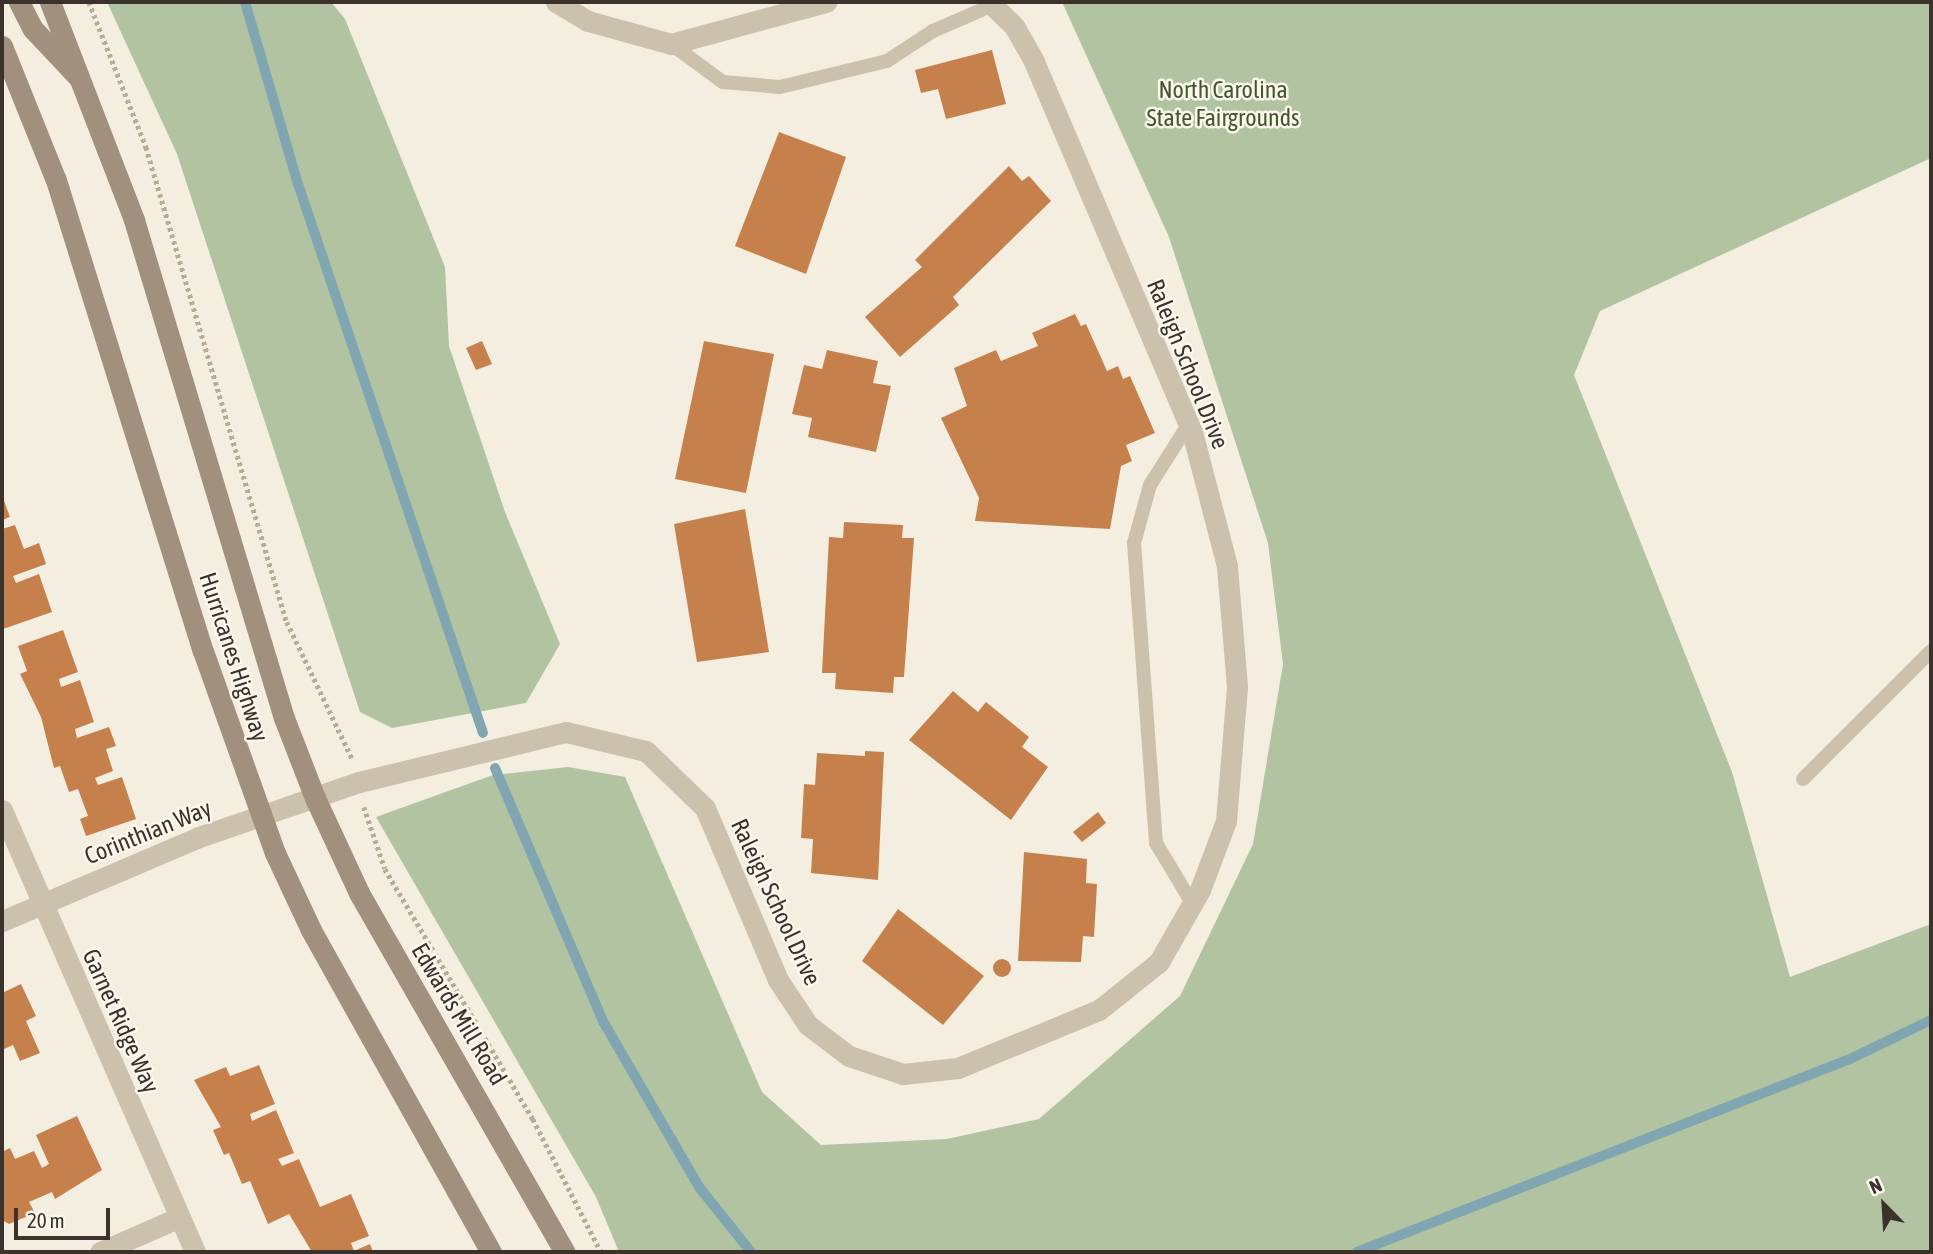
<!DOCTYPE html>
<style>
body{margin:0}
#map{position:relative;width:1933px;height:1254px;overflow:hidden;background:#f3eee0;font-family:"Asap Condensed",sans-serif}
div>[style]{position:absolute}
.green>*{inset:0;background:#b1c3a0}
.stream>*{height:10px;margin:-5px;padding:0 5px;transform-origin:5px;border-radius:5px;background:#7fa6b1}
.building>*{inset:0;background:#c6804c}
.round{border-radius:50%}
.path>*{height:4.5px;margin-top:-2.25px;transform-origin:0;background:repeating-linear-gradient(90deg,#b8ab96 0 3.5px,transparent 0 7px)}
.lane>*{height:14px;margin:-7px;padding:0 7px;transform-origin:7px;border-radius:7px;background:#ccc1ac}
.street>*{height:21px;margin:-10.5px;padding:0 10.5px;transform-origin:10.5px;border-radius:10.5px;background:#ccc1ac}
.secondary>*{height:21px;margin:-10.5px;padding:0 10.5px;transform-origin:10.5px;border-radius:10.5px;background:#a0907d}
span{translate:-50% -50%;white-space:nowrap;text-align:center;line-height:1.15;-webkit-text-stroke:5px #fbf7ed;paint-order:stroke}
.park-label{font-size:24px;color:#41592e}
.street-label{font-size:24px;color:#3a322b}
.frame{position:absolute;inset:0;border:4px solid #3a322b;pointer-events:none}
.north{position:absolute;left:1849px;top:1170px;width:70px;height:70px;-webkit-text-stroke:5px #fbf7ed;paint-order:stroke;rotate:336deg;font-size:19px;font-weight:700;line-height:28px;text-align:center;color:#3a322b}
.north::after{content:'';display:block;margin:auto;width:24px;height:32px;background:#3a322b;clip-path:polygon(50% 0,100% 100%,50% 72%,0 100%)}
.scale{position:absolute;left:14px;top:1208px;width:96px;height:32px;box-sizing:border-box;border:4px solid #3a322b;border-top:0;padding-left:9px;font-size:21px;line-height:24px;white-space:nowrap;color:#3a322b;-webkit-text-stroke:5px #fbf7ed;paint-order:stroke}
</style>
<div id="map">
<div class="green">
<div style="clip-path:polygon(107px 2px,331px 2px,345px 19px,445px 267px,449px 346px,505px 512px,560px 644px,526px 703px,392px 728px,360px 712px,177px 154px)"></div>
<div style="clip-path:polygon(1062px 2px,1931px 2px,1931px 158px,1600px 311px,1574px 375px,1732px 772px,1790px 977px,1931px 924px,1931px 1252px,619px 1252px,596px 1197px,376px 817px,493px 775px,568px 767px,625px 777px,762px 1092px,821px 1145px,947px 1139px,1039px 1119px,1180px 996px,1253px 844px,1283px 664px,1268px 543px,1169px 237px)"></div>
</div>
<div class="stream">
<div style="left:245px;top:2px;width:190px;rotate:73.8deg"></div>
<div style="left:298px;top:184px;width:579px;rotate:71.38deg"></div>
<div style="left:495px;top:768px;width:277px;rotate:66.9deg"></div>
<div style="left:604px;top:1023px;width:190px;rotate:59.9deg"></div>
<div style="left:699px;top:1187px;width:83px;rotate:51.3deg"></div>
<div style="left:1357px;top:1252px;width:529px;rotate:-21.38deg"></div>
<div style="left:1850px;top:1059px;width:90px;rotate:-25.7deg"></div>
</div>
<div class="building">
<div style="clip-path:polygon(992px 50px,1006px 104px,946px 119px,938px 89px,921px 93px,915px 70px)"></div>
<div style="clip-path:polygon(779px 132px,846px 157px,806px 274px,735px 246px)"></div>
<div style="clip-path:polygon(1009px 166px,1022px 181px,1029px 176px,1051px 201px,953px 297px,959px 305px,900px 357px,865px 317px,922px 267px,915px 260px)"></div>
<div style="clip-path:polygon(1075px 314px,1081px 326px,1086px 324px,1107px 371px,1118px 366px,1123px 379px,1130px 376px,1155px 433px,1126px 445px,1132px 461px,1121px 466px,1110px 529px,975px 521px,979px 498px,941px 418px,967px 406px,954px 368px,996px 350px,1001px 361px,1038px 346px,1032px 333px)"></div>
<div style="clip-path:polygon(482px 341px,492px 364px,476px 370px,466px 348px)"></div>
<div style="clip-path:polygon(704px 341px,774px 354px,746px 493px,675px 479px)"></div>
<div style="clip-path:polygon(827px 350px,878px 361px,873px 383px,891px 386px,876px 452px,808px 437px,812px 418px,792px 414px,804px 365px,822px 369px)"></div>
<div style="clip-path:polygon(2px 495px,10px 517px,2px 520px)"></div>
<div style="clip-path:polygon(745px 509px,769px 652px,697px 662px,674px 524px)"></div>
<div style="clip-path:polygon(844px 522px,903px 525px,902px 538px,914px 538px,904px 677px,894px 677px,893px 693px,835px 689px,836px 673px,822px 673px,829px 537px,843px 538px)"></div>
<div style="clip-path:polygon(15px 525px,24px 549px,39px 543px,46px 564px,13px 576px,16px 583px,39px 574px,52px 612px,3px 629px,2px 529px)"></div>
<div style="clip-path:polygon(63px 630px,78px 672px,59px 679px,61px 687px,80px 680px,94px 722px,75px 729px,77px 738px,109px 727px,116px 746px,106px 749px,113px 771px,95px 778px,98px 785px,122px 777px,136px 819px,86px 836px,80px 819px,88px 816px,78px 789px,69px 792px,60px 766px,54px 768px,41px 717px,20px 674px,27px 671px,18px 646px)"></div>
<div style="clip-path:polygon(953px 691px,978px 712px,986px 702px,1029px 737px,1022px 747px,1048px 767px,1011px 820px,909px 740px)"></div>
<div style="clip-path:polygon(865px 751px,884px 752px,878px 880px,811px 873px,813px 839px,801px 838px,804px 784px,815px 785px,817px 753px,865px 756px)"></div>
<div style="clip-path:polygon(1098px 812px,1106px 823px,1082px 842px,1073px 832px)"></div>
<div style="clip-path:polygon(1024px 852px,1087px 859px,1086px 883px,1097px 884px,1094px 937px,1083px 936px,1081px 962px,1018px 961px)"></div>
<div style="clip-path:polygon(898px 909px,984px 976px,943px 1025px,862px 961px)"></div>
<div class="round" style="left:993px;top:959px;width:18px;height:18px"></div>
<div style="clip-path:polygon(21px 984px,36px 1016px,26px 1021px,40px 1053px,20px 1061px,13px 1045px,2px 1050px,2px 993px)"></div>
<div style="clip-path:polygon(259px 1065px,275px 1104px,250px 1114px,252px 1121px,276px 1110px,294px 1153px,278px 1159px,282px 1166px,299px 1159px,320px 1207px,351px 1194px,369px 1236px,351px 1243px,354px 1251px,370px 1244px,373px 1252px,312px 1252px,289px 1214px,268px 1224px,250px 1181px,242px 1184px,229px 1153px,224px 1155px,213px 1130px,221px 1127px,194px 1080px,226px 1067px,230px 1076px)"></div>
<div style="clip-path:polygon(77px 1116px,102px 1170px,55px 1199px,52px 1192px,29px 1202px,35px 1213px,9px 1224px,2px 1220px,2px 1152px,10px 1148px,15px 1159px,34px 1151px,42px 1168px,49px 1164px,36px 1135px)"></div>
</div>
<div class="path">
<div style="left:89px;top:2px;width:156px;rotate:68.5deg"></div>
<div style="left:146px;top:147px;width:495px;rotate:73.5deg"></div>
<div style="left:287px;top:622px;width:151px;rotate:64.5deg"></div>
<div style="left:364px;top:807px;width:65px;rotate:71.3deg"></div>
<div style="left:385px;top:869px;width:291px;rotate:59.4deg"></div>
<div style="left:533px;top:1119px;width:149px;rotate:62.9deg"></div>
</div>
<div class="lane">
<div style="left:671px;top:44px;width:64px;rotate:36.2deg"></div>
<div style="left:723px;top:82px;width:57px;rotate:5deg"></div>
<div style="left:780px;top:87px;width:110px;rotate:-13.7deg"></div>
<div style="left:887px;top:61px;width:55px;rotate:-33.1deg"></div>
<div style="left:933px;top:31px;width:65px;rotate:-23.4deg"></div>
<div style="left:1188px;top:425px;width:71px;rotate:122.3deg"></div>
<div style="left:1150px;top:485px;width:60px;rotate:105.4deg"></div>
<div style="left:1134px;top:543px;width:301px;rotate:85.8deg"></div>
<div style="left:1156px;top:843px;width:70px;rotate:59deg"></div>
<div style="left:1803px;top:779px;width:181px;rotate:-45deg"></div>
</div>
<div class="street">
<div style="left:556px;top:2px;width:37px;rotate:31deg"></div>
<div style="left:588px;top:21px;width:86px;rotate:15.5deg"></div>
<div style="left:671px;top:44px;width:161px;rotate:-15.2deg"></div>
<div style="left:2px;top:810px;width:482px;rotate:66.4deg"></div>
<div style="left:2px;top:921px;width:214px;rotate:-23.1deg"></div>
<div style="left:199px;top:837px;width:169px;rotate:-19deg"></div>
<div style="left:359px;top:782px;width:213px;rotate:-13.6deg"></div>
<div style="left:566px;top:732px;width:82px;rotate:13.4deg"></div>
<div style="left:646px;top:751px;width:82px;rotate:44deg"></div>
<div style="left:705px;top:808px;width:187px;rotate:67deg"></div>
<div style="left:778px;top:980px;width:54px;rotate:56.3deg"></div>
<div style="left:808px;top:1025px;width:51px;rotate:37.1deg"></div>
<div style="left:849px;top:1056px;width:57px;rotate:18.4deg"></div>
<div style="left:903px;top:1074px;width:55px;rotate:-6.2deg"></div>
<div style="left:958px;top:1068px;width:152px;rotate:-22.4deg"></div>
<div style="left:1099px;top:1010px;width:77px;rotate:-38.7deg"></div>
<div style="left:1159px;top:962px;width:83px;rotate:-60.3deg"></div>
<div style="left:1200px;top:890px;width:74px;rotate:-69.4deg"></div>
<div style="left:1226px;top:821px;width:135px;rotate:-85.3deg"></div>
<div style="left:1237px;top:686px;width:120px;rotate:-94.8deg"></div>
<div style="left:1227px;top:566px;width:138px;rotate:-104.6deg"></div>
<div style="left:1192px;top:432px;width:403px;rotate:-113.1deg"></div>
<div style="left:1034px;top:61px;width:40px;rotate:-119.7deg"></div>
<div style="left:1014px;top:26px;width:35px;rotate:-136deg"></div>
<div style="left:100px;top:1252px;width:85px;rotate:-23.6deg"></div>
</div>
<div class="secondary">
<div style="left:19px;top:2px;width:30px;rotate:63deg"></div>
<div style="left:33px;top:29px;width:67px;rotate:46.8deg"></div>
<div style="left:50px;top:2px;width:234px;rotate:68.9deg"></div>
<div style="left:134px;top:220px;width:520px;rotate:73.24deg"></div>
<div style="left:284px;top:718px;width:86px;rotate:68.8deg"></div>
<div style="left:315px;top:798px;width:105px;rotate:65.1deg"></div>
<div style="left:359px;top:893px;width:414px;rotate:60.2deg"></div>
<div style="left:2px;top:46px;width:144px;rotate:68.1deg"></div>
<div style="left:56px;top:180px;width:493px;rotate:72.7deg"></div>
<div style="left:203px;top:651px;width:214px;rotate:70.4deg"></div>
<div style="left:275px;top:853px;width:85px;rotate:64.9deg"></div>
<div style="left:311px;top:930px;width:369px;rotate:60.8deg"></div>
</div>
<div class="park-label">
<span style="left:1223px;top:104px">North Carolina<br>State Fairgrounds</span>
</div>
<div class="street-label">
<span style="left:1188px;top:364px;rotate:68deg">Raleigh School Drive</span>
<span style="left:234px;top:657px;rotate:72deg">Hurricanes Highway</span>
<span style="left:148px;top:832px;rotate:-22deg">Corinthian Way</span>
<span style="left:776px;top:902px;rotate:65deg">Raleigh School Drive</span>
<span style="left:459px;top:1014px;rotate:59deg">Edwards Mill Road</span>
<span style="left:121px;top:1021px;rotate:66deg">Garnet Ridge Way</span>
</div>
<div class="frame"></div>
<div class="north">N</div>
<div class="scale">20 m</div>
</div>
